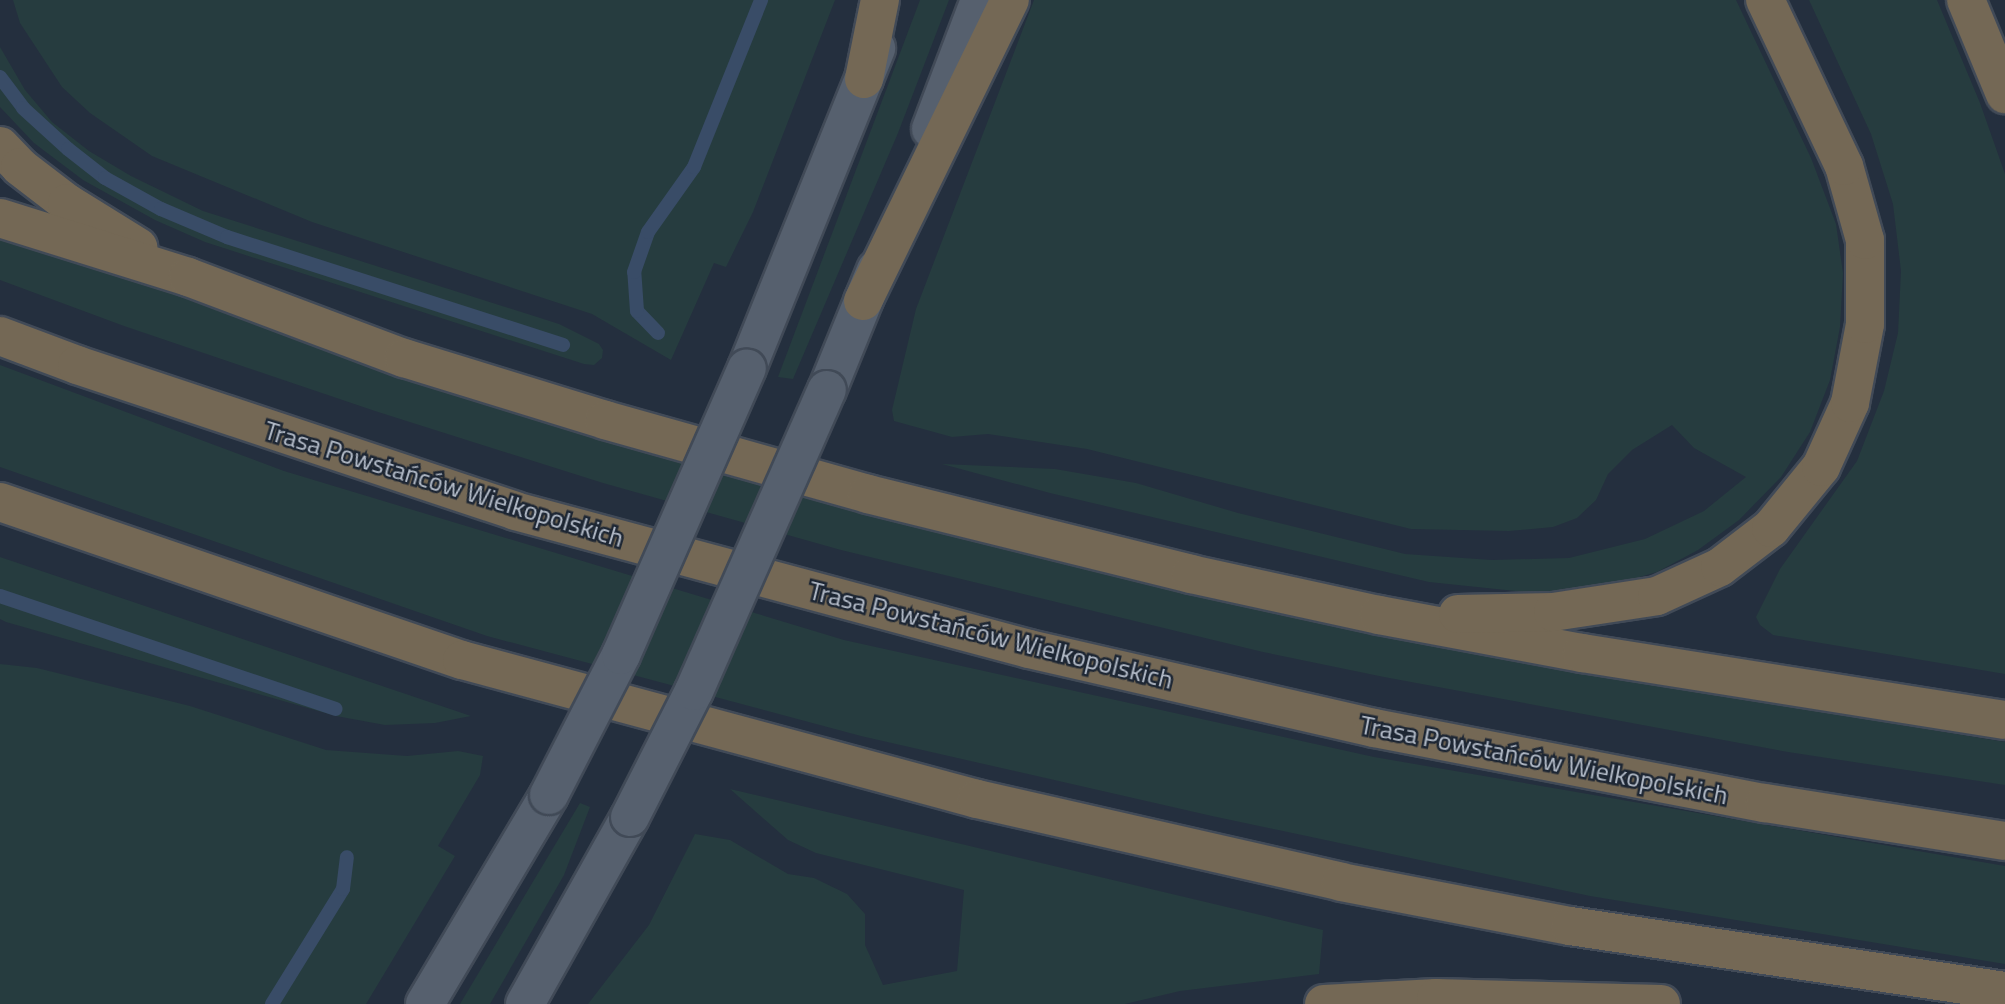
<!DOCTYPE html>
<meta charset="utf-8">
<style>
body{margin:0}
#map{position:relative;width:2005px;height:1004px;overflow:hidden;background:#242f3e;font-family:"Titillium Web",sans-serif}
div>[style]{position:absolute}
.green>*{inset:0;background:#263c3f}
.stream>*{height:14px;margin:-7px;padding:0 7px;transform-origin:7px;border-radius:7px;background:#394c67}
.roads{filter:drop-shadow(2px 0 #414a57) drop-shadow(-2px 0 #414a57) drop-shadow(0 2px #414a57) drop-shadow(0 -2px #414a57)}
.primary>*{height:38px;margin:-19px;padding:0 19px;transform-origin:19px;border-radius:19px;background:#56606e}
.highway>*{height:38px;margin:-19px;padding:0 19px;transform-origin:19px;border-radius:19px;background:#746855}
.bridges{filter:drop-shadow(2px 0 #414a57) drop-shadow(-2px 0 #414a57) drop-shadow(0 2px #414a57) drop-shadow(0 -2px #414a57)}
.primary-bridge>*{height:38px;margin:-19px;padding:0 19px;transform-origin:19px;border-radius:19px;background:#56606e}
span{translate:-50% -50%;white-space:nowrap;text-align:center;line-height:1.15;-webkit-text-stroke:5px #1d2633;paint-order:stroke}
.street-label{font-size:26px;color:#b4bcc9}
</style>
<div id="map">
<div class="green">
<div style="clip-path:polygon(13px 0,835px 0,753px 212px,726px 267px,714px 263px,671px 360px,592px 314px,312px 222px,152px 156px,90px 113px,62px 87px,20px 23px)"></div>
<div style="clip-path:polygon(920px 0,949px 0,898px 133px,793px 379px,778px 377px)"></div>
<div style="clip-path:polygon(1034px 0,1736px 0,1811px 158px,1836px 224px,1843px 273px,1840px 327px,1830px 380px,1810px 432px,1781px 477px,1739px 520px,1698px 550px,1657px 572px,1598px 589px,1525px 592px,1429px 582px,1050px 493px,942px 464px,1055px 469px,1136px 483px,1238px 513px,1405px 554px,1492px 560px,1569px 558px,1645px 539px,1704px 511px,1746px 477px,1694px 448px,1672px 425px,1632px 450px,1608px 474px,1596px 500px,1577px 518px,1553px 527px,1509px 531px,1411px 529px,1087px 449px,988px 434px,952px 437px,894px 421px,892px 410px,916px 309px)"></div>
<div style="clip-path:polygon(1809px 0,1937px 0,1980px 103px,2005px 174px,2005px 674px,1773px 635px,1760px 625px,1756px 617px,1780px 569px,1857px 461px,1884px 391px,1898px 333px,1901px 271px,1893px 204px,1871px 134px)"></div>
<div style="clip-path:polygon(0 47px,25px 90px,52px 122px,89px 151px,131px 176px,203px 211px,559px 324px,599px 344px,603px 350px,602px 358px,594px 365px,584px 364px,205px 242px,155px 220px,83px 180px,34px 143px,0 107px)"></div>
<div style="clip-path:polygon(0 231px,327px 350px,517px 411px,1330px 622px,1574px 671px,2005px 742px,2005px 785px,1788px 752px,1384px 677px,1263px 652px,841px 550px,603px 483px,375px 411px,124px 326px,0 280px)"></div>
<div style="clip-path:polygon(0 365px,284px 471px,844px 640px,1374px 757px,2005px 866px,2005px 964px,1590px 896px,1212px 816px,861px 736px,487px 636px,0 467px)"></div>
<div style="clip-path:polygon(0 557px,471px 716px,435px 723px,385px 725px,336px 716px,6px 622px,0 619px)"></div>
<div style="clip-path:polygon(0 664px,37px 668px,190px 706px,326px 750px,407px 756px,458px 751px,483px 756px,480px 775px,438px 846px,455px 856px,366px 1004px,0 1004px)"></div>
<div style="clip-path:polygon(730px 789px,1323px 930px,1319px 974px,1180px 991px,1125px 1004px,588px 1004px,649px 925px,695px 834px,730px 840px,788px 874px,814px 878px,847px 894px,865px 914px,865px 945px,883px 985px,957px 971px,964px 890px,816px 853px,788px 840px)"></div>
<div style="clip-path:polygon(580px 803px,590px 807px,564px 875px,490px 1004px,460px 1004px)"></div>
</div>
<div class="stream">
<div style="left:0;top:77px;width:39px;rotate:53deg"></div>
<div style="left:23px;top:108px;width:61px;rotate:42.3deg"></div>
<div style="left:68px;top:149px;width:47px;rotate:38.1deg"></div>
<div style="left:105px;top:178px;width:64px;rotate:29deg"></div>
<div style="left:161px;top:209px;width:72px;rotate:23deg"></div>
<div style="left:227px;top:237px;width:353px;rotate:17.8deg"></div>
<div style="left:658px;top:333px;width:30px;rotate:-134deg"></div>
<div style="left:637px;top:311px;width:39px;rotate:-94deg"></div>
<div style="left:634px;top:272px;width:42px;rotate:-70.7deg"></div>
<div style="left:648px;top:232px;width:80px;rotate:-54.7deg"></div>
<div style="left:694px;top:167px;width:180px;rotate:-68.1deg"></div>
<div style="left:0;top:596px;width:354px;rotate:18.6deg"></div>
<div style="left:272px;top:1004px;width:135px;rotate:-58.3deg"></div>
<div style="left:343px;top:889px;width:32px;rotate:-83deg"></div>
</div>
<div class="roads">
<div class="primary">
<div style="left:931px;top:129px;width:138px;rotate:-69.2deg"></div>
<div style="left:747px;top:368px;width:345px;rotate:-68deg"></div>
<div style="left:827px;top:390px;width:130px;rotate:-67.8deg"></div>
<div style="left:425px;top:1004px;width:243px;rotate:-59.3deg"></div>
<div style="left:525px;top:1004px;width:214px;rotate:-60.7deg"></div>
</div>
<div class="highway">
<div style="left:1966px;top:0;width:102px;rotate:67.5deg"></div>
<div style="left:864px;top:79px;width:81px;rotate:-78.6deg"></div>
<div style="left:0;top:146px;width:29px;rotate:46deg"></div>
<div style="left:20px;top:167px;width:59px;rotate:37.5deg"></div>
<div style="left:67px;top:203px;width:84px;rotate:31.8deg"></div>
<div style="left:0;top:218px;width:197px;rotate:17.4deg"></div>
<div style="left:188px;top:277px;width:231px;rotate:20.6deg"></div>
<div style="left:404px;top:358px;width:210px;rotate:17.1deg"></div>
<div style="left:605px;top:420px;width:273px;rotate:15.7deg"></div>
<div style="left:868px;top:494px;width:333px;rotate:13.9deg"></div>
<div style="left:1191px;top:574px;width:192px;rotate:12.3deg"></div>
<div style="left:1379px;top:615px;width:207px;rotate:10.6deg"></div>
<div style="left:1582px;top:653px;width:428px;rotate:9deg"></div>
<div style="left:863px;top:301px;width:335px;rotate:-64deg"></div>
<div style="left:0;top:336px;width:82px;rotate:20.6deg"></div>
<div style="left:77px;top:365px;width:462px;rotate:18.4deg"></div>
<div style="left:515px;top:511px;width:532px;rotate:15.03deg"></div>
<div style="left:1029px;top:649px;width:354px;rotate:12.9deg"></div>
<div style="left:1374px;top:728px;width:398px;rotate:10.9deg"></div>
<div style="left:1765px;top:803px;width:243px;rotate:9deg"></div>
<div style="left:0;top:502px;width:488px;rotate:18.9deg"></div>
<div style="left:462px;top:660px;width:533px;rotate:15.1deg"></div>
<div style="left:977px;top:799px;width:373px;rotate:12.8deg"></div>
<div style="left:1341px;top:882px;width:233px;rotate:10.9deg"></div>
<div style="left:1570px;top:926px;width:440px;rotate:8.5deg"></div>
<div style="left:1458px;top:614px;width:95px;rotate:-1.2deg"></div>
<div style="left:1553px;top:612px;width:105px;rotate:-8.7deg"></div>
<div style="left:1657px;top:596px;width:69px;rotate:-24.7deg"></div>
<div style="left:1720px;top:567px;width:64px;rotate:-37.4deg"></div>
<div style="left:1771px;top:528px;width:79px;rotate:-50.7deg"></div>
<div style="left:1821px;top:467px;width:70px;rotate:-65.6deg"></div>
<div style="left:1850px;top:403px;width:80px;rotate:-79.2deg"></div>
<div style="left:1865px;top:324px;width:84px;rotate:-90deg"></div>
<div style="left:1865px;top:240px;width:77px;rotate:-105.8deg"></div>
<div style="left:1844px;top:166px;width:184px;rotate:-115.4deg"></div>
<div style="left:1324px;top:1004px;width:112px;rotate:-3.1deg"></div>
<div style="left:1436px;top:998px;width:225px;rotate:1.5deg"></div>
</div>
</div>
<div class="bridges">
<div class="primary-bridge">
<div style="left:549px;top:795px;width:157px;rotate:-62.8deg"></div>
<div style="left:621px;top:655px;width:313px;rotate:-66.3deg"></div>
<div style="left:630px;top:817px;width:141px;rotate:-63.1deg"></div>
<div style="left:694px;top:691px;width:329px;rotate:-66.2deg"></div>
</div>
</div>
<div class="street-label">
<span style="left:444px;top:484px;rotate:17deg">Trasa Powstańców Wielkopolskich</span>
<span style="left:991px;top:635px;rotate:14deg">Trasa Powstańców Wielkopolskich</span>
<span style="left:1544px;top:760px;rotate:11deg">Trasa Powstańców Wielkopolskich</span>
</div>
</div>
